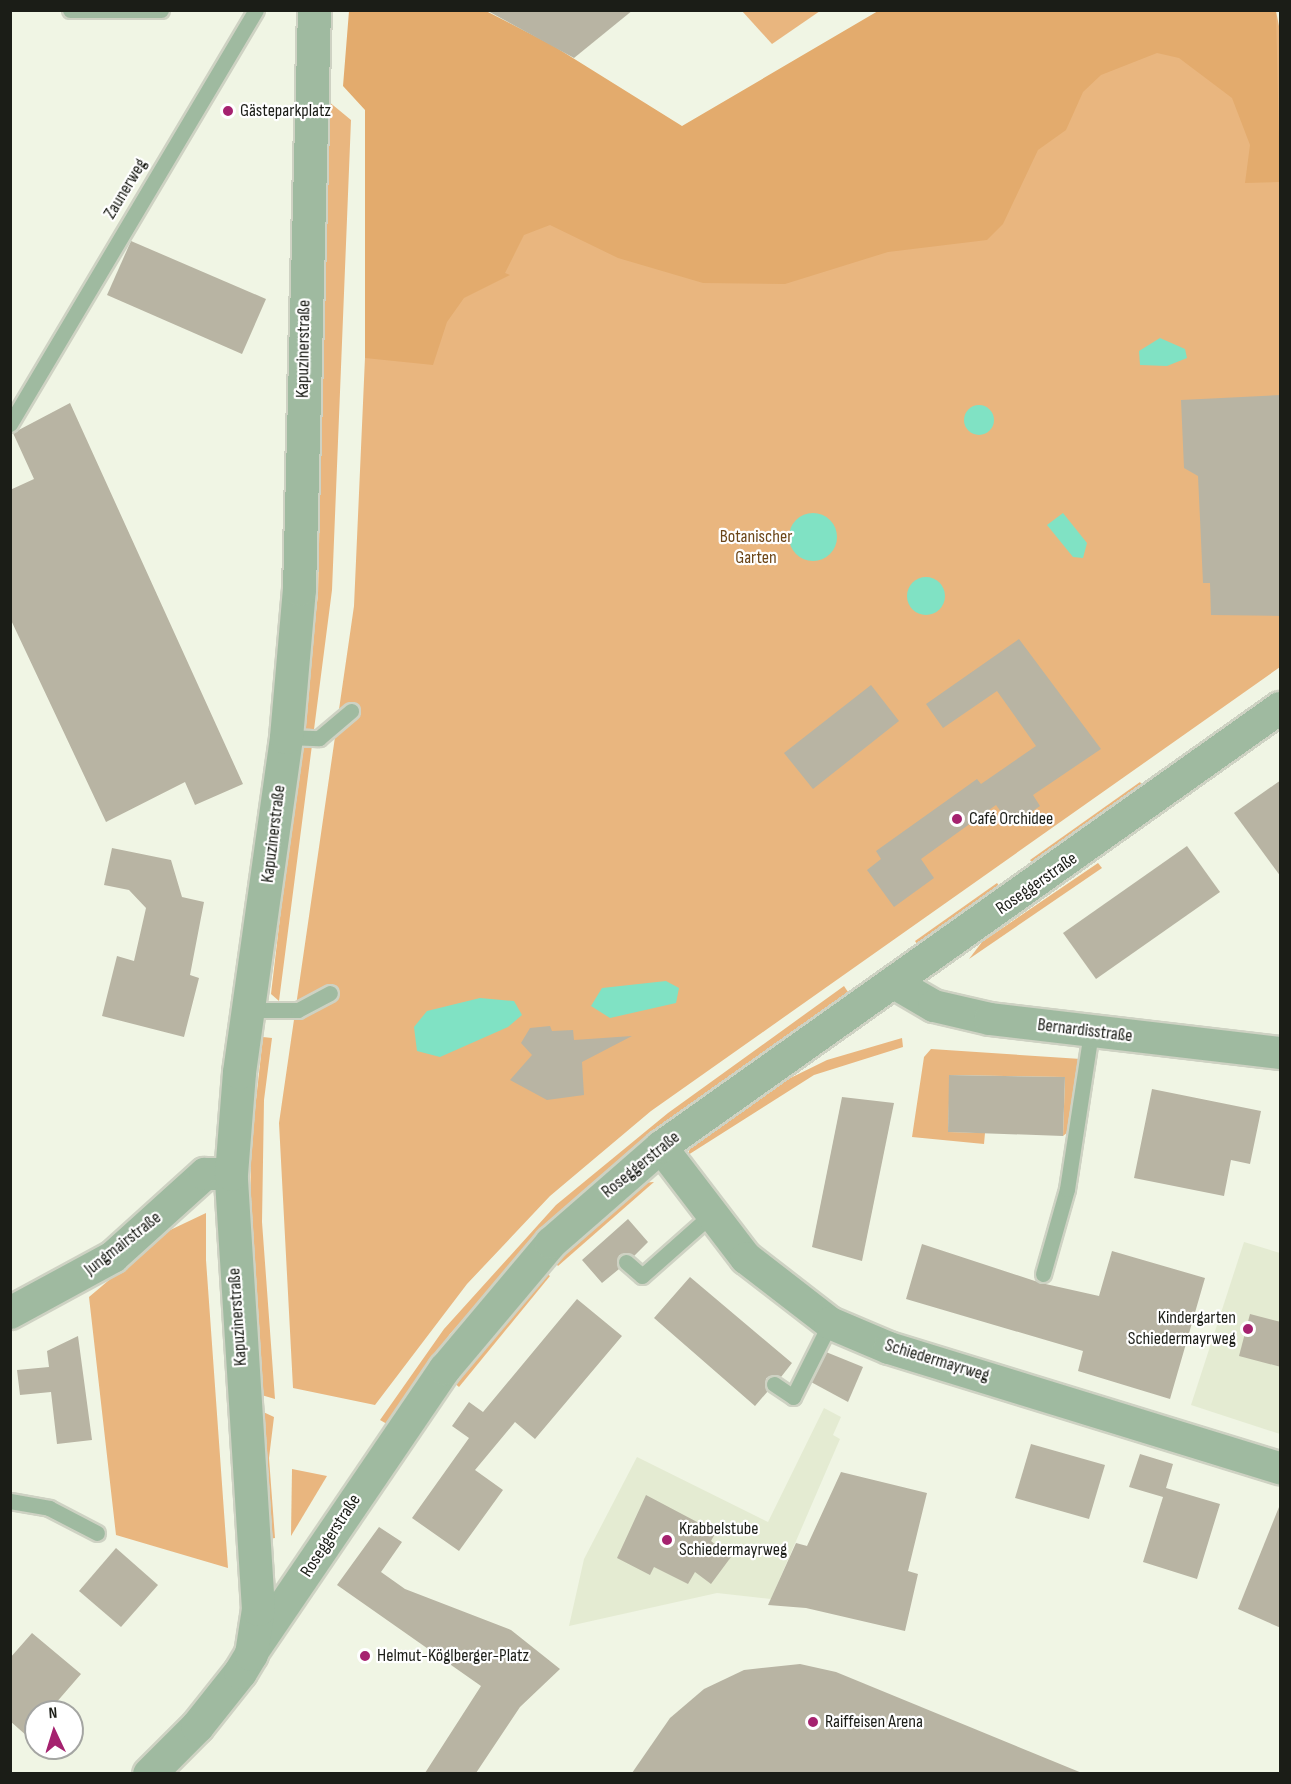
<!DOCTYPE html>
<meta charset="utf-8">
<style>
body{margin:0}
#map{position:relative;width:1291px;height:1784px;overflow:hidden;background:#f0f5e4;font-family:"Sofia Sans Condensed",sans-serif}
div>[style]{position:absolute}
.built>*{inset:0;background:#e4ebd2}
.green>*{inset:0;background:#e9b67f}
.forest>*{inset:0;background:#e3ab6d}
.water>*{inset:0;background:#80e2c4}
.round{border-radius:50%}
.building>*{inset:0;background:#b8b4a3}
.roads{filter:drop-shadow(2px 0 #ced2c3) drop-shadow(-2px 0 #ced2c3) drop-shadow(0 2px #ced2c3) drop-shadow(0 -2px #ced2c3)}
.service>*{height:15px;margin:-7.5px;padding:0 7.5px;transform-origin:7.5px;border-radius:7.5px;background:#9fbaa0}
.minor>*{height:32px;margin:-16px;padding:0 16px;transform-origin:16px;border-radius:16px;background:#9fbaa0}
.tertiary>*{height:33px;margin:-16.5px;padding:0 16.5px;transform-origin:16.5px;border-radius:16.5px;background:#9fbaa0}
.dots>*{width:16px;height:16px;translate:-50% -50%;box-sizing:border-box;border:3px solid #fff;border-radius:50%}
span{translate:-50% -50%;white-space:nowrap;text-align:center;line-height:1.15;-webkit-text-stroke:4.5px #fff;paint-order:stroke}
.poi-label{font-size:18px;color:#1b1d17}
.left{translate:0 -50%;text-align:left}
.right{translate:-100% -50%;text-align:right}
.street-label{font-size:18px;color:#1b1d17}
.park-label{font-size:18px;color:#6c4618}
.frame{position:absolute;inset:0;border:12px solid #1b1d17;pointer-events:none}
.north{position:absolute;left:24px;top:1700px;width:60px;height:60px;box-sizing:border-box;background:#fff;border:2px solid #a4a5a2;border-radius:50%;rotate:356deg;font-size:16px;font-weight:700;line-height:24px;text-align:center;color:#1b1d17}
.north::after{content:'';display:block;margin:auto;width:21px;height:27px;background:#a5226f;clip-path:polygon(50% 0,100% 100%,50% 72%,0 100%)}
</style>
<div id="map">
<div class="built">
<div style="clip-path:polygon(1244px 1242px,1280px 1253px,1280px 1434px,1191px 1405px)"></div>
<div style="clip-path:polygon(824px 1408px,841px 1417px,833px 1435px,840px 1439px,771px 1599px,717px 1593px,569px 1626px,584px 1559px,637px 1457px,768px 1522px)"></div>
</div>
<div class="green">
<div style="clip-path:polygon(742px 11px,820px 11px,772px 44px)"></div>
<div style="clip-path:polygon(1276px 11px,1280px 31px,1280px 667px,651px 1111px,550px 1196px,467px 1284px,375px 1405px,293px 1388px,279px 1123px,354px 606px,366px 335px,379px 267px,681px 157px)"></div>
<div style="clip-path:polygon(328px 101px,351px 120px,332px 590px,279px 1001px,271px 994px,318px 594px)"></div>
<div style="clip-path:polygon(1140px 782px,1146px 791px,1036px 869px,1030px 860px)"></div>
<div style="clip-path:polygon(1098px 863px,1102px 868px,969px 959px,982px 942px)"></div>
<div style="clip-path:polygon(997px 883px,1003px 891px,920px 948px,915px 941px)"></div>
<div style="clip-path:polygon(844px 986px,850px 995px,672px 1121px,561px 1212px,450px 1334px,387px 1424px,380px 1420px,444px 1329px,556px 1205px,668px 1113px)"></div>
<div style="clip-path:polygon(263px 1037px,272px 1038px,264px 1100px,262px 1222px,275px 1399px,258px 1394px,250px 1228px,251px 1145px)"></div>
<div style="clip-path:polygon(902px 1038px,903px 1047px,814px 1075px,688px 1155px,691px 1144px,770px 1088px,827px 1060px)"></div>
<div style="clip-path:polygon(931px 1049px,1081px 1059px,1068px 1132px,1063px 1136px,1065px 1077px,950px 1075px,948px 1132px,985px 1133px,984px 1144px,912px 1137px,924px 1057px)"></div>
<div style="clip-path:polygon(654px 1182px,558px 1266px,553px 1260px,640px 1183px)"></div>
<div style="clip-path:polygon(206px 1213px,206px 1260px,228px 1568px,116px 1535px,89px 1297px,166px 1232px)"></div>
<div style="clip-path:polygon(542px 1270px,550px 1276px,459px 1387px,453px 1382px)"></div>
<div style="clip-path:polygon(259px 1410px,274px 1417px,269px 1458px,275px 1538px,269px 1539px)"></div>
<div style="clip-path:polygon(292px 1469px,327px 1476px,291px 1536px)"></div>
</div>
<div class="forest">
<div style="clip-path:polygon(349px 11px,486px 11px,552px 45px,682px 126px,878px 11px,1276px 11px,1280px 182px,1245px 183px,1250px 145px,1232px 98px,1179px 58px,1157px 53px,1101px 75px,1083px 92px,1066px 130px,1038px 150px,1003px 224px,987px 240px,888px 252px,785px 284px,703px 283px,618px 258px,550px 225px,524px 235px,505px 273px,510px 275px,464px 298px,447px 322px,433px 365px,365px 358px,365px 110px,343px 86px)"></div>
</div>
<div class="water">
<div style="clip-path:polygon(1160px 338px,1185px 349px,1187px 358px,1167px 366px,1140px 365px,1139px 351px)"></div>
<div class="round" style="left:964px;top:405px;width:30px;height:30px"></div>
<div class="round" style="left:789px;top:513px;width:48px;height:48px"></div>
<div style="clip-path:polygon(1063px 513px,1087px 543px,1083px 558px,1073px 557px,1047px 525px)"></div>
<div class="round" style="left:907px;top:577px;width:38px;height:38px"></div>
<div style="clip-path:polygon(666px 981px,679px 988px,676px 1003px,610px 1018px,591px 1006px,602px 988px)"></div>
<div style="clip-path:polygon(480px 998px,514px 1001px,522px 1015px,508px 1027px,440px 1057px,417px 1051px,414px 1027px,427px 1011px)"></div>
</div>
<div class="building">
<div style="clip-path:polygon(486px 10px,633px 10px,574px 58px)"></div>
<div style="clip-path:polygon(131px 241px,266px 299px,242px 354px,107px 295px)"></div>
<div style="clip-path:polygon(1281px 395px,1281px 616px,1211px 615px,1210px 583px,1203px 583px,1198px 476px,1184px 468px,1181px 400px)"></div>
<div style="clip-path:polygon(70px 403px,243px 784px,195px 805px,185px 782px,106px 822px,10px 618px,10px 490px,34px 479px,13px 433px)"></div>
<div style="clip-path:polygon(1019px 639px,1101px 749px,1033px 795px,1040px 806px,1011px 826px,996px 805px,921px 859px,934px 878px,894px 907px,867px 870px,881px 859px,876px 851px,977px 779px,981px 784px,1036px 746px,997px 691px,943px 728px,926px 704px)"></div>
<div style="clip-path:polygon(871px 685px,899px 721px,813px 789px,784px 753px)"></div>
<div style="clip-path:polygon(1281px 780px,1281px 877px,1234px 813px)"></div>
<div style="clip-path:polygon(1187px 846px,1220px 892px,1096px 979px,1063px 933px)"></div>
<div style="clip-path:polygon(112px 848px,171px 860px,182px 897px,204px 902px,190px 975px,199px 978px,184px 1037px,102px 1016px,117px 956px,134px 961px,146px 908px,129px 890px,104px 885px)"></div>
<div style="clip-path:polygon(550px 1026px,552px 1031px,573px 1030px,574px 1040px,632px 1036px,582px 1062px,584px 1095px,547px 1100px,510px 1080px,532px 1055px,521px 1043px,530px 1028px)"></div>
<div style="clip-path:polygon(949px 1075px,1065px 1077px,1063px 1136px,948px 1132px)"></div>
<div style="clip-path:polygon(1152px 1089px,1261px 1111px,1250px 1164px,1231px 1160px,1224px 1196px,1134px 1178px)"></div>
<div style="clip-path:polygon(842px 1097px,894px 1103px,862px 1261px,812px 1247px)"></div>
<div style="clip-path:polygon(628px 1219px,648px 1242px,634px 1256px,619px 1255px,619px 1269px,602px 1283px,582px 1260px)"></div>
<div style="clip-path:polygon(922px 1244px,1041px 1283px,1099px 1296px,1112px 1251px,1205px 1278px,1170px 1399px,1078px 1371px,1083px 1351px,906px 1299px)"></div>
<div style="clip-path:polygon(690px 1277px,792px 1363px,781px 1377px,766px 1378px,768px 1391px,755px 1406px,654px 1318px)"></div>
<div style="clip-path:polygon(577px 1299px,622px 1336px,535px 1439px,515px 1422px,475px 1470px,503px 1490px,459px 1551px,412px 1518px,469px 1438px,452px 1426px,469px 1402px,483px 1412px)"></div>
<div style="clip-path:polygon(1250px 1314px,1281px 1322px,1281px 1367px,1239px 1356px)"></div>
<div style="clip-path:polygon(78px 1336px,92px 1440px,57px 1444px,51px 1392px,20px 1395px,17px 1370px,49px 1367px,47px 1351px)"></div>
<div style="clip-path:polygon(826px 1352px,863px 1367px,848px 1402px,811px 1382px)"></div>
<div style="clip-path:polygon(1031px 1444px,1105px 1465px,1089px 1519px,1015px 1498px)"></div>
<div style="clip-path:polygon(1140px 1454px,1173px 1464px,1166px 1488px,1220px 1504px,1197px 1579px,1143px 1562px,1163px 1497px,1129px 1487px)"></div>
<div style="clip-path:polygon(841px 1472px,927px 1493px,908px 1571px,918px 1574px,905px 1631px,806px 1608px,768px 1605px,796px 1543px,807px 1546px)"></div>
<div style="clip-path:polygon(646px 1495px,716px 1532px,711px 1541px,731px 1557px,711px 1584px,695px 1572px,688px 1584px,654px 1567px,650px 1575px,617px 1558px)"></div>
<div style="clip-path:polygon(1279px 1507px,1281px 1507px,1281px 1628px,1238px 1609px)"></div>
<div style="clip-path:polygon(379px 1527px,402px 1542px,381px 1572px,405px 1589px,511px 1630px,560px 1669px,520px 1707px,476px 1773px,425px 1773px,481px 1686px,337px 1585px)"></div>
<div style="clip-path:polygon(116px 1548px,158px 1585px,121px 1627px,79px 1591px)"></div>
<div style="clip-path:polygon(32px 1633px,81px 1674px,48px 1712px,36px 1712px,36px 1726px,27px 1736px,10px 1721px,10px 1658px)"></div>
<div style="clip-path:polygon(800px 1664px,836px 1672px,1082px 1773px,632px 1773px,670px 1718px,704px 1689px,744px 1670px)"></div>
</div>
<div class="roads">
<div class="service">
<div style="left:70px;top:10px;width:91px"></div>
<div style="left:10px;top:424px;width:482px;rotate:-59.3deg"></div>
<div style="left:286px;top:737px;width:33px;rotate:2deg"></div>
<div style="left:319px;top:738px;width:42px;rotate:-40.2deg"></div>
<div style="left:249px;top:1010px;width:49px"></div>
<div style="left:298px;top:1010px;width:36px;rotate:-28deg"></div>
<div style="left:626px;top:1262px;width:21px;rotate:41deg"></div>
<div style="left:642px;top:1276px;width:94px;rotate:-41.5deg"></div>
<div style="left:1043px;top:1274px;width:88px;rotate:-74.2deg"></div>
<div style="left:1067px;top:1189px;width:159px;rotate:-81.3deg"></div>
<div style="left:774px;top:1384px;width:23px;rotate:34deg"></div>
<div style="left:793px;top:1397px;width:83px;rotate:-63.4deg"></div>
<div style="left:10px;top:1501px;width:40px;rotate:10deg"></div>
<div style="left:49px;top:1508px;width:54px;rotate:27.5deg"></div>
</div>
<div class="minor">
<div style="left:896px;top:984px;width:44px;rotate:30.1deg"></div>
<div style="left:934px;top:1006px;width:57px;rotate:13.1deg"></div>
<div style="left:990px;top:1019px;width:292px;rotate:6.7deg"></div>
<div style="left:661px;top:1147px;width:140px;rotate:52.6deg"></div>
<div style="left:746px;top:1258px;width:106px;rotate:37.7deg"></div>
<div style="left:830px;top:1323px;width:64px;rotate:23deg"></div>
<div style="left:889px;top:1348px;width:409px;rotate:17.1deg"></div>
<div style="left:10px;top:1313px;width:117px;rotate:-28.5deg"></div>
<div style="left:113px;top:1257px;width:124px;rotate:-42.1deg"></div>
<div style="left:205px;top:1174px;width:26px"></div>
<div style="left:251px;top:1654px;width:345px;rotate:-55.8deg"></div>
<div style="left:445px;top:1369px;width:165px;rotate:-49.9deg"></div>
<div style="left:551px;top:1243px;width:146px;rotate:-41.1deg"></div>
<div style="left:661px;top:1147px;width:759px;rotate:-35.34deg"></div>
</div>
<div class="tertiary">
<div style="left:149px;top:1774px;width:68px;rotate:-45deg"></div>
<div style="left:197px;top:1726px;width:69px;rotate:-51.5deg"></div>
<div style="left:240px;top:1672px;width:21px;rotate:-59deg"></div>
<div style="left:251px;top:1654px;width:46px;rotate:-81.2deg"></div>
<div style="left:258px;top:1609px;width:436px;rotate:-93.6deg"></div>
<div style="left:231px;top:1174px;width:102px;rotate:-85.5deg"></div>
<div style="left:239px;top:1072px;width:338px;rotate:-82deg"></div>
<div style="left:286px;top:737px;width:149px;rotate:-85deg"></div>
<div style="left:299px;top:589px;width:579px;rotate:-88.52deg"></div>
</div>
</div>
<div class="dots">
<div style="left:228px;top:111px;background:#a5226f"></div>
<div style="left:957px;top:819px;background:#a5226f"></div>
<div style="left:1248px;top:1329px;background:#a5226f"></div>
<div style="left:667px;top:1540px;background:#a5226f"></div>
<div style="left:365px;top:1656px;background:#a5226f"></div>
<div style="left:813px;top:1722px;background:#a5226f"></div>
</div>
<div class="poi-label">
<span class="left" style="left:240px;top:111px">Gästeparkplatz</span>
<span class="left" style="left:969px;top:819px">Café Orchidee</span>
<span class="right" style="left:1236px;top:1329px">Kindergarten<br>Schiedermayrweg</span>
<span class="left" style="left:679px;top:1540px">Krabbelstube<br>Schiedermayrweg</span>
<span class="left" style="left:377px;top:1656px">Helmut-Köglberger-Platz</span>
<span class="left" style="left:825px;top:1722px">Raiffeisen Arena</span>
</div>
<div class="street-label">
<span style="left:126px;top:189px;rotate:-59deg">Zaunerweg</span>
<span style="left:304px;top:349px;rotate:-89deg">Kapuzinerstraße</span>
<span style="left:274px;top:834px;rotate:-83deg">Kapuzinerstraße</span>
<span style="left:1037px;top:884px;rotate:-35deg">Roseggerstraße</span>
<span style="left:1085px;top:1031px;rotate:7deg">Bernardisstraße</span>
<span style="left:641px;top:1165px;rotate:-39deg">Roseggerstraße</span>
<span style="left:123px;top:1244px;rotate:-38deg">Jungmairstraße</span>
<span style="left:238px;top:1317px;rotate:-94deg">Kapuzinerstraße</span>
<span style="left:937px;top:1361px;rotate:17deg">Schiedermayrweg</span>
<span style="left:331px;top:1536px;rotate:-57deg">Roseggerstraße</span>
</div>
<div class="park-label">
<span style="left:756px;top:548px">Botanischer<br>Garten</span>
</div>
<div class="frame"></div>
<div class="north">N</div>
</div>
